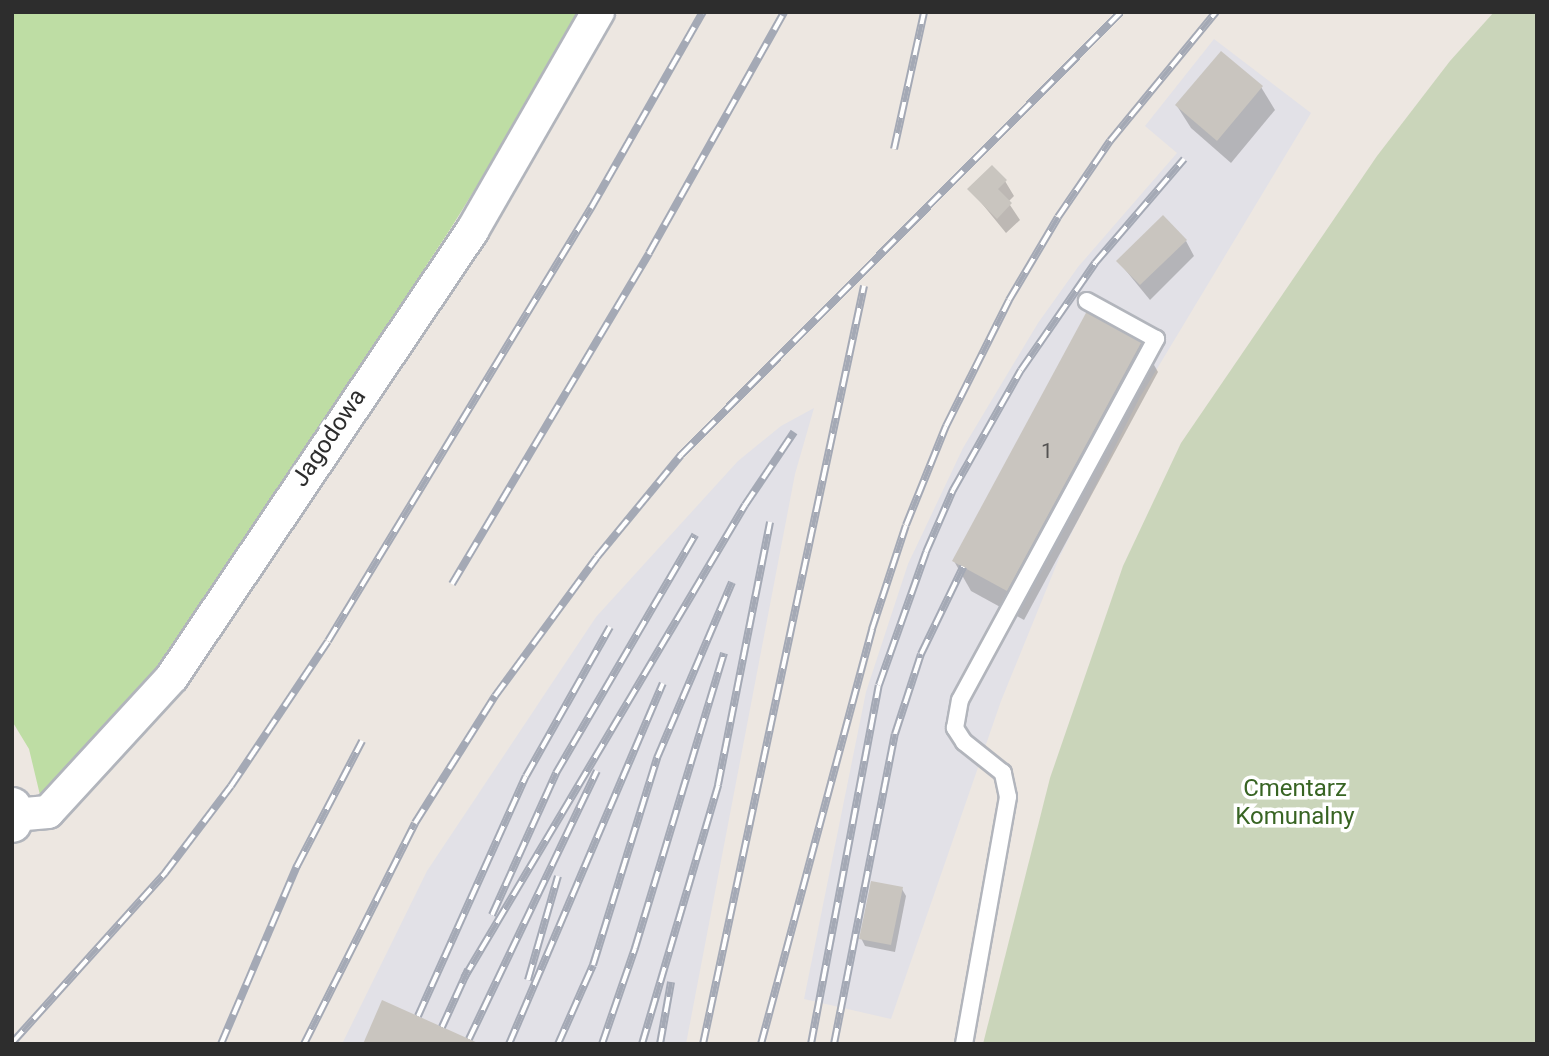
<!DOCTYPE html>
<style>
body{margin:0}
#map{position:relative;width:1549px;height:1056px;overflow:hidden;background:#ede7e1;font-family:Roboto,sans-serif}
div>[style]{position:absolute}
.industrial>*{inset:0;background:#e2e1e7}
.green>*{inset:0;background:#bedda4}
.cemetery>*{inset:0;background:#cad5ba}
.shadow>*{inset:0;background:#0003}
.building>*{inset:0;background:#c9c5bf}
.roads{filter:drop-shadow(2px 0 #b2b5bc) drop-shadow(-2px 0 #b2b5bc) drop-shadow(0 2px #b2b5bc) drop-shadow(0 -2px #b2b5bc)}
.lane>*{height:16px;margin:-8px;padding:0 8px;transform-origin:8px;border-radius:8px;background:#fff}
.street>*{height:32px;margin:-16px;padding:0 16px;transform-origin:16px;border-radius:16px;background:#fff}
.secondary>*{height:38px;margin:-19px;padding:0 19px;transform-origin:19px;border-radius:19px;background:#fff}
.rail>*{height:8px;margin-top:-4px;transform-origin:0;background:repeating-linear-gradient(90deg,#fff 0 16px,#a4a9b5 0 32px);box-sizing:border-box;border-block:2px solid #a4a9b5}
span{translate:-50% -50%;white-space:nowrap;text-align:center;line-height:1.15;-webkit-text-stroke:7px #fff;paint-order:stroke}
.number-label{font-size:21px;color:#545352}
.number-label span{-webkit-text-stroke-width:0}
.street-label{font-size:24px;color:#2d2d2d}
.park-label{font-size:24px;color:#386423}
.frame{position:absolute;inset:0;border:14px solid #2d2d2d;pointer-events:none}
</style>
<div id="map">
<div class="industrial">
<div style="clip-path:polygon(1214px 39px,1311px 113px,1140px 397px,1060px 556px,1001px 701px,891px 1019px,804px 999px,866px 692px,908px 564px,963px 448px,1038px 323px,1078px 267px,1177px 153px,1145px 126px)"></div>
<div style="clip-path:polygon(814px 408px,795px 474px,686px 1044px,342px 1044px,427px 871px,596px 617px,738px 461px,781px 426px)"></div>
</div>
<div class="green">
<div style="clip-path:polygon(12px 12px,584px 12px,451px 228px,183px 635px,50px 795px,40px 795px,29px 749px,12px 721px)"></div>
</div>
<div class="cemetery">
<div style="clip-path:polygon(1494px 12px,1537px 12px,1537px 1044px,983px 1044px,1050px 778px,1123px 566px,1181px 443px,1377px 156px,1450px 61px)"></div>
</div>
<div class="shadow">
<div style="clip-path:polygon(1261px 87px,1275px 110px,1231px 163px,1191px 128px,1177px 106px)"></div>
<div style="clip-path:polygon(1005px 181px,1014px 196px,1008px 202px,1020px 220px,1006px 233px,970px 189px)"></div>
<div style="clip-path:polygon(1186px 241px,1194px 256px,1150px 300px,1118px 261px)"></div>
<div style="clip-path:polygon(1141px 342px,1158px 372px,1024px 620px,971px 591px,954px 561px)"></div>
<div style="clip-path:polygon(902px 889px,906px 896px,895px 952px,865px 946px,861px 938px)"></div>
</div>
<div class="building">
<div style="clip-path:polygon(1221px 51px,1263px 86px,1217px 141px,1175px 105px)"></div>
<div style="clip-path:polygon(992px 165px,1007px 180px,998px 189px,1012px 203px,997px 219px,967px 189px)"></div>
<div style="clip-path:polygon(1163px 215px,1187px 240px,1140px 285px,1116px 261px)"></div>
<div style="clip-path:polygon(1087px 311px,1142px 341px,1007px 591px,952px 561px)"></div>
<div style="clip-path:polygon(871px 881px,903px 887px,891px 945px,859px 939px)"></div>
<div style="clip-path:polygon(382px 1000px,469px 1039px,480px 1044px,363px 1044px)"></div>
</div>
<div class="roads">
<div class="lane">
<div style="left:964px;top:1044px;width:251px;rotate:-79.9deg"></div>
<div style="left:1008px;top:797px;width:25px;rotate:-102deg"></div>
<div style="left:1003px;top:773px;width:50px;rotate:-141.5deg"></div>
<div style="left:964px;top:742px;width:17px;rotate:-123deg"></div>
<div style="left:955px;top:728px;width:28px;rotate:-80deg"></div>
<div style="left:960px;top:700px;width:411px;rotate:-61.5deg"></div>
<div style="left:1156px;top:339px;width:79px;rotate:-151.2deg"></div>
</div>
<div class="street">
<div style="left:14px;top:815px;width:34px;rotate:-5deg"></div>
<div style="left:48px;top:812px;width:183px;rotate:-47.4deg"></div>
<div style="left:172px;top:677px;width:538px;rotate:-56.07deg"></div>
<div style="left:472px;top:231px;width:253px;rotate:-60.1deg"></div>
</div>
<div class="secondary">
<div style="left:12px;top:807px;width:16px;rotate:90deg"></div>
</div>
</div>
<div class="rail">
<div style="left:894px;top:149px;width:140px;rotate:-77.6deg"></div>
<div style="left:452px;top:584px;width:385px;rotate:-59.2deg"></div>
<div style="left:649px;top:253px;width:276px;rotate:-60.7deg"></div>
<div style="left:492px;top:915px;width:156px;rotate:-65.7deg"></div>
<div style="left:556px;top:773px;width:276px;rotate:-59.7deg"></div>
<div style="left:464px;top:978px;width:550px;rotate:-59.29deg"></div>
<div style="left:745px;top:505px;width:88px;rotate:-56.1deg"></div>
<div style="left:528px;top:980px;width:108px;rotate:-73.9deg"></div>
<div style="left:418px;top:1016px;width:263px;rotate:-65.8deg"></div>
<div style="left:526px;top:776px;width:171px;rotate:-60.6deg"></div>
<div style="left:442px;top:1027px;width:63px;rotate:-65.5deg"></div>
<div style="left:469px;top:1039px;width:297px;rotate:-64.5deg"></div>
<div style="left:12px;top:1043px;width:229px;rotate:-48deg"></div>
<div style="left:165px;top:873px;width:109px;rotate:-52.8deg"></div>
<div style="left:231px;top:786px;width:174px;rotate:-56.2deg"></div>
<div style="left:328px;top:641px;width:507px;rotate:-58.73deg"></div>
<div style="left:591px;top:208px;width:226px;rotate:-60.3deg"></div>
<div style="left:221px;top:1044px;width:194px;rotate:-66.9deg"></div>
<div style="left:297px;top:866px;width:141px;rotate:-62.5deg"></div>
<div style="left:304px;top:1044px;width:247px;rotate:-63.3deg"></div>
<div style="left:415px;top:823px;width:150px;rotate:-57.8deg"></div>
<div style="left:495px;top:696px;width:172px;rotate:-53.7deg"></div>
<div style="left:597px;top:557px;width:132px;rotate:-50.5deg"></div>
<div style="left:681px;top:455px;width:624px;rotate:-45.19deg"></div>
<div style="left:509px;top:1044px;width:392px;rotate:-66.9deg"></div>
<div style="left:558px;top:1044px;width:86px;rotate:-66.1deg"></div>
<div style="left:593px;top:965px;width:217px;rotate:-72.8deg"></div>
<div style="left:657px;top:758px;width:191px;rotate:-66.9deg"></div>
<div style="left:602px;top:1044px;width:102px;rotate:-71deg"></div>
<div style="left:635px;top:948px;width:308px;rotate:-73.2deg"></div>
<div style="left:642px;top:1044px;width:270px;rotate:-73.6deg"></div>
<div style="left:718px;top:785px;width:268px;rotate:-78.8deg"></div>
<div style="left:660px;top:1044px;width:63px;rotate:-79.9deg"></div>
<div style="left:703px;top:1044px;width:775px;rotate:-78.01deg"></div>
<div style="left:761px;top:1044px;width:430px;rotate:-75deg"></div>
<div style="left:872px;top:629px;width:109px;rotate:-71.9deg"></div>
<div style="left:906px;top:525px;width:107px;rotate:-68deg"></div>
<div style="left:946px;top:426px;width:141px;rotate:-63.4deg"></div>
<div style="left:1009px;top:300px;width:96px;rotate:-59.4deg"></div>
<div style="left:1058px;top:217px;width:92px;rotate:-55.6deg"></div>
<div style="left:1110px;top:141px;width:167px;rotate:-50.6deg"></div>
<div style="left:811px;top:1044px;width:365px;rotate:-79.3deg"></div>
<div style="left:879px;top:685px;width:141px;rotate:-70.5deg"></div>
<div style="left:926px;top:552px;width:68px;rotate:-66.5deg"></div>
<div style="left:953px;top:490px;width:138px;rotate:-60.5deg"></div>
<div style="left:1021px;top:370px;width:130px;rotate:-55.3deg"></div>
<div style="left:1095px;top:263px;width:137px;rotate:-49.4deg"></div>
<div style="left:834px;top:1044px;width:316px;rotate:-78.9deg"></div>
<div style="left:895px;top:734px;width:84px;rotate:-72deg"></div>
<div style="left:921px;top:654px;width:97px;rotate:-64.2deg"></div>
</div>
<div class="number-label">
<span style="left:1047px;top:451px">1</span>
</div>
<div class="street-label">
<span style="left:329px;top:438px;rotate:-56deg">Jagodowa</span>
</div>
<div class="park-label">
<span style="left:1295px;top:803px">Cmentarz<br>Komunalny</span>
</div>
<div class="frame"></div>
</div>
